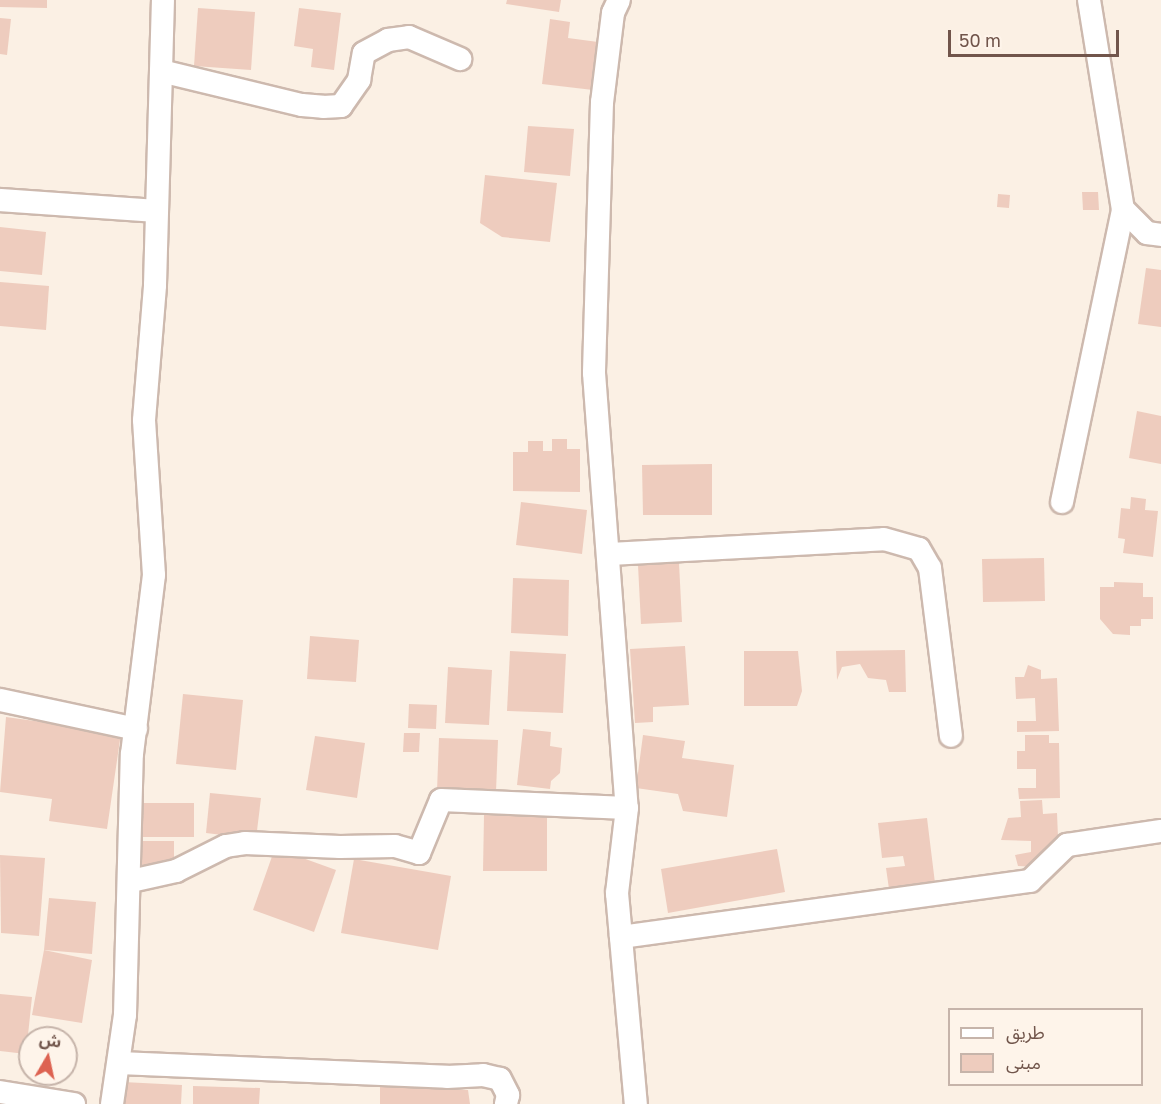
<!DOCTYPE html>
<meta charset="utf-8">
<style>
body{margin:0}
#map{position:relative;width:1161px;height:1104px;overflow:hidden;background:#fbf0e4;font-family:"Golos Text","Noto Sans Arabic",sans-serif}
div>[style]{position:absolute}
.building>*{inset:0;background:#eeccbe}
.roads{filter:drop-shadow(2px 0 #cdb9ae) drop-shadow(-2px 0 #cdb9ae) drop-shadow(0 2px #cdb9ae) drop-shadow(0 -2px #cdb9ae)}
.minor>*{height:22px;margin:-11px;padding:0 11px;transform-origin:11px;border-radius:11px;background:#fff}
span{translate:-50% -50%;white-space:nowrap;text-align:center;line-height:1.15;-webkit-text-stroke:5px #fef4ea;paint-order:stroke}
.legend{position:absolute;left:948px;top:1008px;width:195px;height:78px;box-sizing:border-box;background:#fef4ea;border:2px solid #c6b4aa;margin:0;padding:8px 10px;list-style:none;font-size:18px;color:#71554b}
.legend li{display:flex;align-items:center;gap:12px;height:30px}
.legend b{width:30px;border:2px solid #c6b4aa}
.north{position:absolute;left:18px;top:1026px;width:60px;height:60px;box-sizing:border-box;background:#fef4ea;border:2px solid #c6b4aa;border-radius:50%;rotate:9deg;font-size:16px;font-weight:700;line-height:24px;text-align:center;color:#71554b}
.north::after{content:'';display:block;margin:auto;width:21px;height:27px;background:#dd6251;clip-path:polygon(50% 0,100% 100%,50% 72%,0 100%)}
.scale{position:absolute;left:948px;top:30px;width:171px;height:27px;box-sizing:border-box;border:3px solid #71554b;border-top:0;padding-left:8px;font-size:18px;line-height:21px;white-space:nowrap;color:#71554b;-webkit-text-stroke:4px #fef4ea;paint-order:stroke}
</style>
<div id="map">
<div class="building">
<div style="clip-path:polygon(0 0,47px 0,47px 8px,0 7px)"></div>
<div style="clip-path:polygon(507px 0,561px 0,559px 12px,506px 4px)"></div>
<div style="clip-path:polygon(198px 8px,255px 12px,251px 70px,194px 66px)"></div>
<div style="clip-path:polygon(299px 8px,341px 13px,334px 70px,311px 67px,313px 49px,294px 46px)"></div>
<div style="clip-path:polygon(0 18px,11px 19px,7px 55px,0 54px)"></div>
<div style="clip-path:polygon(550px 19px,570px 22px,568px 38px,598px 42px,593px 90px,542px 84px)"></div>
<div style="clip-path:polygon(528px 126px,574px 129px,570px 176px,524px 172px)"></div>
<div style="clip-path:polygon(485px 175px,557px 183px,550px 242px,502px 237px,480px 223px)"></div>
<div style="clip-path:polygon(1082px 192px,1098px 192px,1099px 210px,1083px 210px)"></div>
<div style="clip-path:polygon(998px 194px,1010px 195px,1009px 208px,997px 207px)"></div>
<div style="clip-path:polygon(0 227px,46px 232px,42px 275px,0 271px)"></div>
<div style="clip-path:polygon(1146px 268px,1161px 270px,1161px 327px,1138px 324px)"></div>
<div style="clip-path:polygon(0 282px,49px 286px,46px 330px,0 326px)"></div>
<div style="clip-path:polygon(1137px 411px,1161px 416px,1161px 464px,1129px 458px)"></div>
<div style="clip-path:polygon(552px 439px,567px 439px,567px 449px,580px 449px,580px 492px,513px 491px,513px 452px,528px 452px,528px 441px,543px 441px,543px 451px,552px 451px)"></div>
<div style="clip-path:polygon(712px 464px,712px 515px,643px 515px,642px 465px)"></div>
<div style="clip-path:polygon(1131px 497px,1146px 499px,1145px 510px,1158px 511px,1153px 557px,1123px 553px,1125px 539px,1118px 538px,1121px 508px,1130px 509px)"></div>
<div style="clip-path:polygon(521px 502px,587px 510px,582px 554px,516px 545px)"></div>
<div style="clip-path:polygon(1044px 558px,1045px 601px,983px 602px,982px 559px)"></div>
<div style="clip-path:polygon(679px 563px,682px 622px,641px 624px,638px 565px)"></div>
<div style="clip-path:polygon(513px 578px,569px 580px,568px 636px,511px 633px)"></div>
<div style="clip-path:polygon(1114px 582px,1143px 583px,1143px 597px,1153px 597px,1153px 619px,1141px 619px,1141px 626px,1130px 626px,1130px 635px,1113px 634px,1100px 619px,1100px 587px,1114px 587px)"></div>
<div style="clip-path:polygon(310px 636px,359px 640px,356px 682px,307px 679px)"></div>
<div style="clip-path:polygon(685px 646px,689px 705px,653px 707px,653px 722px,635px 723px,630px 649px)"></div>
<div style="clip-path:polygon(905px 650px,906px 692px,889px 692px,886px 680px,868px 678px,860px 664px,842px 667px,837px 680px,836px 651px)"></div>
<div style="clip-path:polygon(510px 651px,566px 654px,563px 713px,507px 711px)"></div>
<div style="clip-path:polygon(744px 651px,798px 651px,802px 691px,797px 706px,744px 706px)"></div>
<div style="clip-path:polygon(1028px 665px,1041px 670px,1041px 679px,1057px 678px,1059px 731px,1017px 732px,1017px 721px,1036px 721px,1035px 698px,1016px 699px,1015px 677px,1024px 677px)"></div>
<div style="clip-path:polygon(448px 667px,492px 670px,489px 725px,445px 723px)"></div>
<div style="clip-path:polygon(183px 694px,243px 700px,236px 770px,176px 764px)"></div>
<div style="clip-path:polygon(409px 704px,437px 705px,436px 729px,408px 728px)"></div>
<div style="clip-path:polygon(6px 717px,121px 733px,107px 829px,49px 821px,52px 799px,0 792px)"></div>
<div style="clip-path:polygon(523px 729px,551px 732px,550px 746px,562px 748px,560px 773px,551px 781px,550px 789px,517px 785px)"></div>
<div style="clip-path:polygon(404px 733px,420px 733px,419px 752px,403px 752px)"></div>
<div style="clip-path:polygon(643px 735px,685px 741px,682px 758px,734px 765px,727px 817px,683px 811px,678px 794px,636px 788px)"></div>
<div style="clip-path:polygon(1025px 735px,1049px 735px,1049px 743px,1059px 743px,1060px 798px,1019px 799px,1018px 788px,1036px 788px,1036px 769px,1017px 769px,1017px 751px,1025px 751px)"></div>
<div style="clip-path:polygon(315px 736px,365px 743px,357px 798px,306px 790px)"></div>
<div style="clip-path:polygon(439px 738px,498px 740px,496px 792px,437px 791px)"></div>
<div style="clip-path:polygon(210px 793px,261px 798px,256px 839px,206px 833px)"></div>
<div style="clip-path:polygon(1042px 800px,1043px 814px,1057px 813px,1058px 837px,1037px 867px,1018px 866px,1015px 855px,1031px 852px,1031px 841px,1001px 840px,1008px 818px,1021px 817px,1020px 801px)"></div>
<div style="clip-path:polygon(142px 803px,194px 803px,194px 837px,142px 837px)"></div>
<div style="clip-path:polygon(484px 815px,547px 816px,547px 871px,483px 871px)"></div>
<div style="clip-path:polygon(927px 818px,935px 883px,889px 889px,886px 868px,905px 866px,903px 856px,882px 858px,878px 823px)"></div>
<div style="clip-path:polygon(139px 841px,174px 841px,174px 870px,139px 870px)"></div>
<div style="clip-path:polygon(275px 848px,336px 870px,314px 932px,253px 910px)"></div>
<div style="clip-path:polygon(777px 849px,785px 892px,668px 913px,661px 869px)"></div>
<div style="clip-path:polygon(0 855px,45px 858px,39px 936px,1px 933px)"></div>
<div style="clip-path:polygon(354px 859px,451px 876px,438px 950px,341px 933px)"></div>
<div style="clip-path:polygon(49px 898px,96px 902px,92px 954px,44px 950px)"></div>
<div style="clip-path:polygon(44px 950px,92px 960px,82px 1023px,32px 1015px)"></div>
<div style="clip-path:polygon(0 994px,32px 997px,26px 1054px,0 1051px)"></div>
<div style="clip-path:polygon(123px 1082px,182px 1085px,181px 1104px,122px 1104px)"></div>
<div style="clip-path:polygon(380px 1085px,468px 1090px,470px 1104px,380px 1104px)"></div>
<div style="clip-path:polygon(193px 1086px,260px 1088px,259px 1104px,193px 1104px)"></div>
</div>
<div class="roads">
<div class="minor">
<div style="left:619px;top:0;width:14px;rotate:115deg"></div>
<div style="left:613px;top:13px;width:90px;rotate:97deg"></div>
<div style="left:602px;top:102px;width:271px;rotate:91.7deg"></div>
<div style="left:594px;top:373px;width:436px;rotate:85.7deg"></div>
<div style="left:627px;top:808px;width:86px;rotate:96.7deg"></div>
<div style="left:617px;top:893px;width:212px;rotate:84.9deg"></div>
<div style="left:1089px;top:0;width:212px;rotate:80.8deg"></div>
<div style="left:1123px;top:209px;width:34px;rotate:45deg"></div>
<div style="left:1147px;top:233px;width:14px;rotate:8deg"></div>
<div style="left:161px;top:71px;width:145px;rotate:13.6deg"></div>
<div style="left:302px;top:105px;width:21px;rotate:5deg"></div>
<div style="left:323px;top:107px;width:18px;rotate:-3deg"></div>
<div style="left:341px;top:106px;width:32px;rotate:-55deg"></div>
<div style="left:359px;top:80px;width:27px;rotate:-80deg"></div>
<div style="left:364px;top:53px;width:27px;rotate:-28deg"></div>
<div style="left:388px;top:40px;width:21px;rotate:-8deg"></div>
<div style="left:409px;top:37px;width:56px;rotate:23.3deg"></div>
<div style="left:0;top:200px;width:157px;rotate:4deg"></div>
<div style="left:1062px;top:502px;width:299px;rotate:-78.2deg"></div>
<div style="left:610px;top:554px;width:274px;rotate:-3.1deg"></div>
<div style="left:884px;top:539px;width:36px;rotate:16deg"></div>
<div style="left:919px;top:549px;width:22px;rotate:60deg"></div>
<div style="left:930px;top:568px;width:169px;rotate:82.9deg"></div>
<div style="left:0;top:700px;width:139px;rotate:12deg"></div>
<div style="left:131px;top:881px;width:46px;rotate:-12.5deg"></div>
<div style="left:176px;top:871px;width:56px;rotate:-26.6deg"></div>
<div style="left:226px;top:846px;width:19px;rotate:-9deg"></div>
<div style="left:245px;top:843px;width:95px;rotate:2.4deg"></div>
<div style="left:340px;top:847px;width:55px;rotate:-1deg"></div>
<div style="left:395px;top:846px;width:25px;rotate:16deg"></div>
<div style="left:419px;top:853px;width:57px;rotate:-67.5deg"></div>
<div style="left:441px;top:800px;width:186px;rotate:2.5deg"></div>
<div style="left:621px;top:937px;width:413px;rotate:-7.8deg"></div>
<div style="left:1030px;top:881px;width:52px;rotate:-44.2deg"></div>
<div style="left:1067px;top:845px;width:95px;rotate:-8.5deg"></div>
<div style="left:119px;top:1063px;width:328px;rotate:2.4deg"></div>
<div style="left:447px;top:1077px;width:36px;rotate:-3deg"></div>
<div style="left:483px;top:1075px;width:17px;rotate:13deg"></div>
<div style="left:500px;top:1079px;width:18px;rotate:63deg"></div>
<div style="left:508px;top:1095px;width:9px;rotate:103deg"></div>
<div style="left:0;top:1092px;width:75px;rotate:9.2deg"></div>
<div style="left:112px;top:1104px;width:90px;rotate:-81.7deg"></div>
<div style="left:125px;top:1015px;width:261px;rotate:-88.5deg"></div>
<div style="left:132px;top:754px;width:180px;rotate:-83deg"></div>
<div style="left:154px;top:575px;width:155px;rotate:-93.7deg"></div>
<div style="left:144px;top:420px;width:135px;rotate:-85.3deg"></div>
<div style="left:155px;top:285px;width:285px;rotate:-88.4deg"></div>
</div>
</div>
<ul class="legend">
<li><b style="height:8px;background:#fff"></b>طريق</li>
<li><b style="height:16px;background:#eeccbe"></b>مبنى</li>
</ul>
<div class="north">ش</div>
<div class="scale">50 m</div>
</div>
